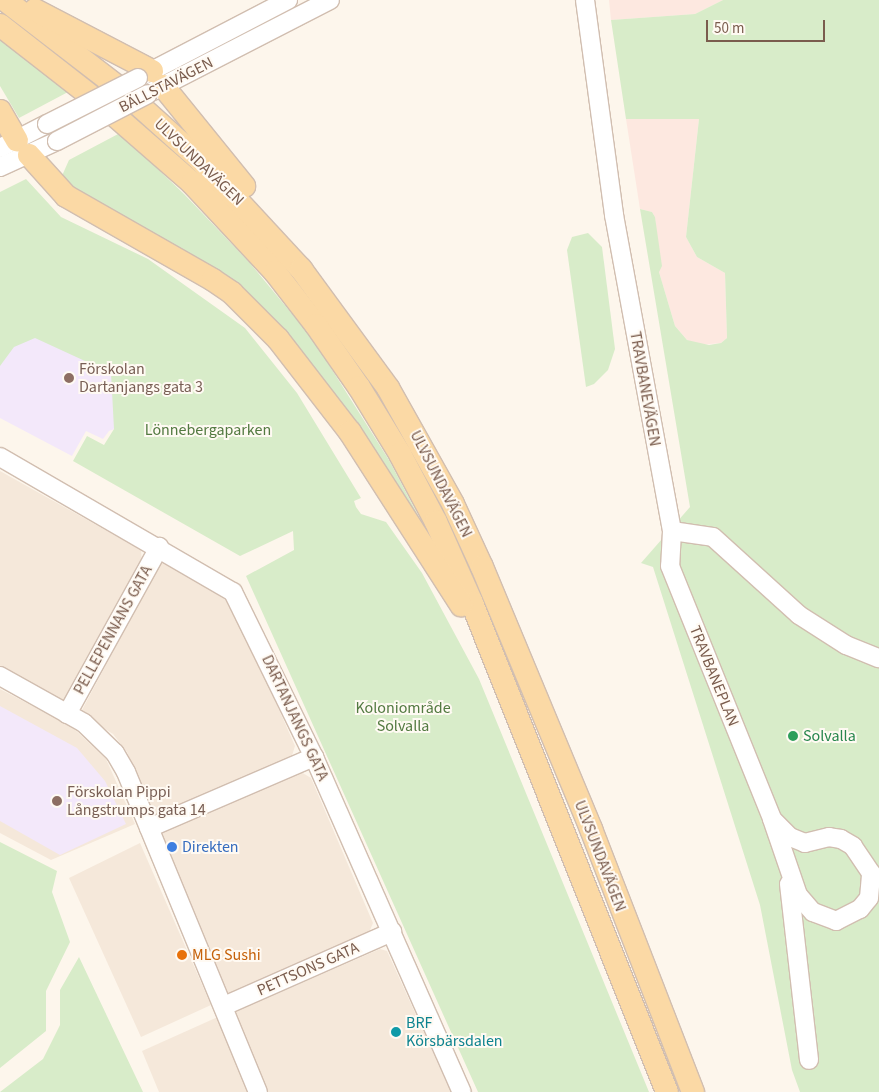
<!DOCTYPE html>
<meta charset="utf-8">
<style>
body{margin:0}
#map{position:relative;width:879px;height:1092px;overflow:hidden;background:#fdf6ec;font-family:"Source Sans 3",sans-serif}
div>[style]{position:absolute}
.residential>*{inset:0;background:#f5e8da}
.commercial>*{inset:0;background:#fde8e0}
.education>*{inset:0;background:#f3e8fa}
.green>*{inset:0;background:#d8ecc9}
.roads{filter:drop-shadow(1px 0 #d1beb0) drop-shadow(-1px 0 #d1beb0) drop-shadow(0 1px #d1beb0) drop-shadow(0 -1px #d1beb0)}
.minor>*{height:18px;margin:-9px;padding:0 9px;transform-origin:9px;border-radius:9px;background:#fff}
.major>*{height:22px;margin:-11px;padding:0 11px;transform-origin:11px;border-radius:11px;background:#fbd9a5}
.bridges{filter:drop-shadow(1px 0 #d1beb0) drop-shadow(-1px 0 #d1beb0) drop-shadow(0 1px #d1beb0) drop-shadow(0 -1px #d1beb0)}
.minor-bridge>*{height:18px;margin:-9px;padding:0 9px;transform-origin:9px;border-radius:9px;background:#fff}
.dots>*{width:14px;height:14px;translate:-50% -50%;box-sizing:border-box;border:2px solid #fffaf3;border-radius:50%}
span{translate:-50% -50%;white-space:nowrap;text-align:center;line-height:1.15;-webkit-text-stroke:4px #fffaf3;paint-order:stroke}
.street-label{font-size:16px;color:#7a5c4d}
.education-label{font-size:16px;color:#785e54}
.left{translate:0 -50%;text-align:left}
.park-label{font-size:16px;color:#537a41}
.leisure-label{font-size:16px;color:#27864d}
.shop-label{font-size:16px;color:#366cbe}
.food-label{font-size:16px;color:#c56008}
.culture-label{font-size:16px;color:#0d838f}
.scale{position:absolute;left:706px;top:20px;width:119px;height:22px;box-sizing:border-box;border:2px solid #7a5c4d;border-top:0;padding-left:6px;font-size:15px;line-height:18px;white-space:nowrap;color:#7a5c4d;-webkit-text-stroke:4px #fffaf3;paint-order:stroke}
</style>
<div id="map">
<div class="residential">
<div style="clip-path:polygon(0 471px,141px 550px,142px 563px,69px 697px,61px 702px,0 667px)"></div>
<div style="clip-path:polygon(160px 563px,170px 563px,233px 605px,295px 746px,291px 759px,154px 816px,127px 752px,113px 734px,86px 717px,82px 710px)"></div>
<div style="clip-path:polygon(0 689px,71px 726px,106px 759px,135px 824px,51px 860px,0 833px)"></div>
<div style="clip-path:polygon(301px 772px,311px 778px,373px 923px,368px 935px,231px 994px,223px 991px,157px 834px)"></div>
<div style="clip-path:polygon(140px 843px,211px 1005px,141px 1037px,69px 878px)"></div>
<div style="clip-path:polygon(380px 949px,387px 951px,451px 1092px,264px 1092px,232px 1013px)"></div>
<div style="clip-path:polygon(220px 1016px,250px 1092px,159px 1092px,142px 1051px)"></div>
</div>
<div class="commercial">
<div style="clip-path:polygon(609px 0,723px 0,695px 14px,611px 20px)"></div>
<div style="clip-path:polygon(626px 119px,699px 119px,686px 237px,697px 257px,725px 273px,727px 338px,721px 343px,699px 345px,687px 340px,675px 326px,659px 272px,655px 217px,652px 212px,640px 209px)"></div>
</div>
<div class="education">
<div style="clip-path:polygon(56px 328px,108px 343px,144px 418px,109px 431px,103px 439px,86px 431px,72px 456px,0 418px,0 362px,12px 341px)"></div>
<div style="clip-path:polygon(0 706px,77px 748px,105px 781px,126px 824px,60px 855px,0 821px)"></div>
</div>
<div class="green">
<div style="clip-path:polygon(723px 0,879px 0,879px 1092px,800px 1092px,792px 1070px,760px 905px,653px 567px,641px 563px,690px 507px,640px 209px,652px 212px,655px 217px,662px 266px,659px 272px,675px 326px,687px 340px,709px 345px,721px 343px,727px 338px,725px 273px,697px 257px,686px 237px,699px 119px,626px 119px,611px 20px,695px 14px)"></div>
<div style="clip-path:polygon(0 40px,68px 92px,19px 118px,0 86px)"></div>
<div style="clip-path:polygon(120px 133px,184px 194px,249px 262px,312px 338px,389px 460px,427px 532px,306px 358px,85px 201px,61px 178px,69px 160px)"></div>
<div style="clip-path:polygon(26px 179px,61px 217px,148px 259px,245px 328px,297px 393px,361px 498px,354px 501px,356px 507px,361px 514px,386px 522px,422px 573px,479px 679px,649px 1092px,478px 1092px,246px 576px,294px 550px,293px 531px,240px 556px,73px 461px,87px 436px,104px 445px,114px 429px,111px 373px,35px 338px,14px 347px,0 366px,0 192px)"></div>
<div style="clip-path:polygon(588px 233px,602px 247px,615px 349px,608px 370px,594px 384px,586px 387px,567px 250px,572px 237px)"></div>
<div style="clip-path:polygon(0 842px,57px 871px,52px 892px,70px 942px,46px 991px,46px 1031px,0 1068px)"></div>
<div style="clip-path:polygon(79px 957px,143px 1092px,0 1092px,43px 1059px,60px 1025px,60px 990px)"></div>
</div>
<div class="roads">
<div class="minor">
<div style="left:585px;top:0;width:217px;rotate:82.3deg"></div>
<div style="left:614px;top:215px;width:321px;rotate:79.6deg"></div>
<div style="left:672px;top:531px;width:35px;rotate:93deg"></div>
<div style="left:670px;top:566px;width:273px;rotate:68deg"></div>
<div style="left:772px;top:819px;width:80px;rotate:71.1deg"></div>
<div style="left:798px;top:895px;width:23px;rotate:49deg"></div>
<div style="left:813px;top:912px;width:25px;rotate:21deg"></div>
<div style="left:836px;top:921px;width:27px;rotate:-27deg"></div>
<div style="left:860px;top:909px;width:14px;rotate:-51deg"></div>
<div style="left:869px;top:898px;width:25px;rotate:-85deg"></div>
<div style="left:871px;top:873px;width:32px;rotate:-124deg"></div>
<div style="left:853px;top:846px;width:14px;rotate:-150deg"></div>
<div style="left:841px;top:839px;width:12px;rotate:-171deg"></div>
<div style="left:829px;top:837px;width:25px;rotate:166deg"></div>
<div style="left:805px;top:843px;width:16px;rotate:-158deg"></div>
<div style="left:790px;top:837px;width:25px;rotate:-135deg"></div>
<div style="left:140px;top:77px;width:167px;rotate:-27.5deg"></div>
<div style="left:153px;top:91px;width:199px;rotate:-27.2deg"></div>
<div style="left:0;top:148px;width:53px;rotate:-27.1deg"></div>
<div style="left:0;top:167px;width:63px;rotate:-24.5deg"></div>
<div style="left:0;top:457px;width:269px;rotate:30.1deg"></div>
<div style="left:233px;top:592px;width:184px;rotate:63.9deg"></div>
<div style="left:314px;top:757px;width:366px;rotate:66.2deg"></div>
<div style="left:672px;top:531px;width:41px;rotate:8.3deg"></div>
<div style="left:713px;top:537px;width:116px;rotate:42.2deg"></div>
<div style="left:799px;top:615px;width:56px;rotate:32.6deg"></div>
<div style="left:846px;top:645px;width:35px;rotate:22deg"></div>
<div style="left:0;top:676px;width:96px;rotate:29.2deg"></div>
<div style="left:84px;top:723px;width:43px;rotate:44.1deg"></div>
<div style="left:115px;top:753px;width:22px;rotate:60deg"></div>
<div style="left:126px;top:772px;width:346px;rotate:67.6deg"></div>
<div style="left:67px;top:714px;width:191px;rotate:-61.1deg"></div>
<div style="left:149px;top:828px;width:180px;rotate:-23.3deg"></div>
<div style="left:789px;top:884px;width:177px;rotate:83.5deg"></div>
<div style="left:224px;top:1006px;width:184px;rotate:-23.8deg"></div>
</div>
<div class="major">
<div style="left:5px;top:0;width:148px;rotate:37.6deg"></div>
<div style="left:122px;top:90px;width:105px;rotate:41.9deg"></div>
<div style="left:200px;top:160px;width:149px;rotate:47.2deg"></div>
<div style="left:301px;top:269px;width:147px;rotate:53.8deg"></div>
<div style="left:388px;top:388px;width:133px;rotate:60.7deg"></div>
<div style="left:453px;top:504px;width:69px;rotate:65.3deg"></div>
<div style="left:482px;top:567px;width:284px;rotate:67.4deg"></div>
<div style="left:591px;top:829px;width:282px;rotate:68.8deg"></div>
<div style="left:35px;top:10px;width:132px;rotate:27.5deg"></div>
<div style="left:0;top:25px;width:133px;rotate:38deg"></div>
<div style="left:105px;top:107px;width:116px;rotate:41.1deg"></div>
<div style="left:192px;top:183px;width:122px;rotate:47deg"></div>
<div style="left:275px;top:272px;width:67px;rotate:52.3deg"></div>
<div style="left:316px;top:325px;width:75px;rotate:55.3deg"></div>
<div style="left:359px;top:387px;width:79px;rotate:58.5deg"></div>
<div style="left:400px;top:454px;width:77px;rotate:62.1deg"></div>
<div style="left:436px;top:522px;width:89px;rotate:66deg"></div>
<div style="left:472px;top:603px;width:526px;rotate:68.26deg"></div>
<div style="left:163px;top:86px;width:129px;rotate:51deg"></div>
<div style="left:0;top:111px;width:34px;rotate:60deg"></div>
<div style="left:29px;top:155px;width:55px;rotate:47.9deg"></div>
<div style="left:66px;top:196px;width:169px;rotate:29.7deg"></div>
<div style="left:213px;top:280px;width:23px;rotate:34deg"></div>
<div style="left:232px;top:293px;width:65px;rotate:45deg"></div>
<div style="left:278px;top:339px;width:118px;rotate:52.3deg"></div>
<div style="left:350px;top:432px;width:206px;rotate:57.3deg"></div>
</div>
</div>
<div class="bridges">
<div class="minor-bridge">
<div style="left:47px;top:124px;width:102px;rotate:-26.8deg"></div>
<div style="left:57px;top:141px;width:102px;rotate:-27.3deg"></div>
</div>
</div>
<div class="dots">
<div style="left:69px;top:378px;background:#8d6e63"></div>
<div style="left:793px;top:736px;background:#2e9e5b"></div>
<div style="left:57px;top:801px;background:#8d6e63"></div>
<div style="left:172px;top:847px;background:#3f7fe0"></div>
<div style="left:182px;top:955px;background:#e8710a"></div>
<div style="left:396px;top:1032px;background:#0f9aa8"></div>
</div>
<div class="street-label">
<span style="left:166px;top:85px;rotate:-27deg">BÄLLSTAVÄGEN</span>
<span style="left:199px;top:162px;rotate:44deg">ULVSUNDAVÄGEN</span>
<span style="left:645px;top:389px;rotate:80deg">TRAVBANEVÄGEN</span>
<span style="left:441px;top:484px;rotate:63deg">ULVSUNDAVÄGEN</span>
<span style="left:113px;top:630px;rotate:-61deg">PELLEPENNANS GATA</span>
<span style="left:714px;top:676px;rotate:68deg">TRAVBANEPLAN</span>
<span style="left:295px;top:718px;rotate:65deg">DARTANJANGS GATA</span>
<span style="left:600px;top:856px;rotate:69deg">ULVSUNDAVÄGEN</span>
<span style="left:308px;top:969px;rotate:-24deg">PETTSONS GATA</span>
</div>
<div class="education-label">
<span class="left" style="left:79px;top:378px">Förskolan<br>Dartanjangs gata 3</span>
<span class="left" style="left:67px;top:801px">Förskolan Pippi<br>Långstrumps gata 14</span>
</div>
<div class="park-label">
<span style="left:208px;top:430px">Lönnebergaparken</span>
<span style="left:403px;top:717px">Koloniområde<br>Solvalla</span>
</div>
<div class="leisure-label">
<span class="left" style="left:803px;top:736px">Solvalla</span>
</div>
<div class="shop-label">
<span class="left" style="left:182px;top:847px">Direkten</span>
</div>
<div class="food-label">
<span class="left" style="left:192px;top:955px">MLG Sushi</span>
</div>
<div class="culture-label">
<span class="left" style="left:406px;top:1032px">BRF<br>Körsbärsdalen</span>
</div>
<div class="scale">50 m</div>
</div>
